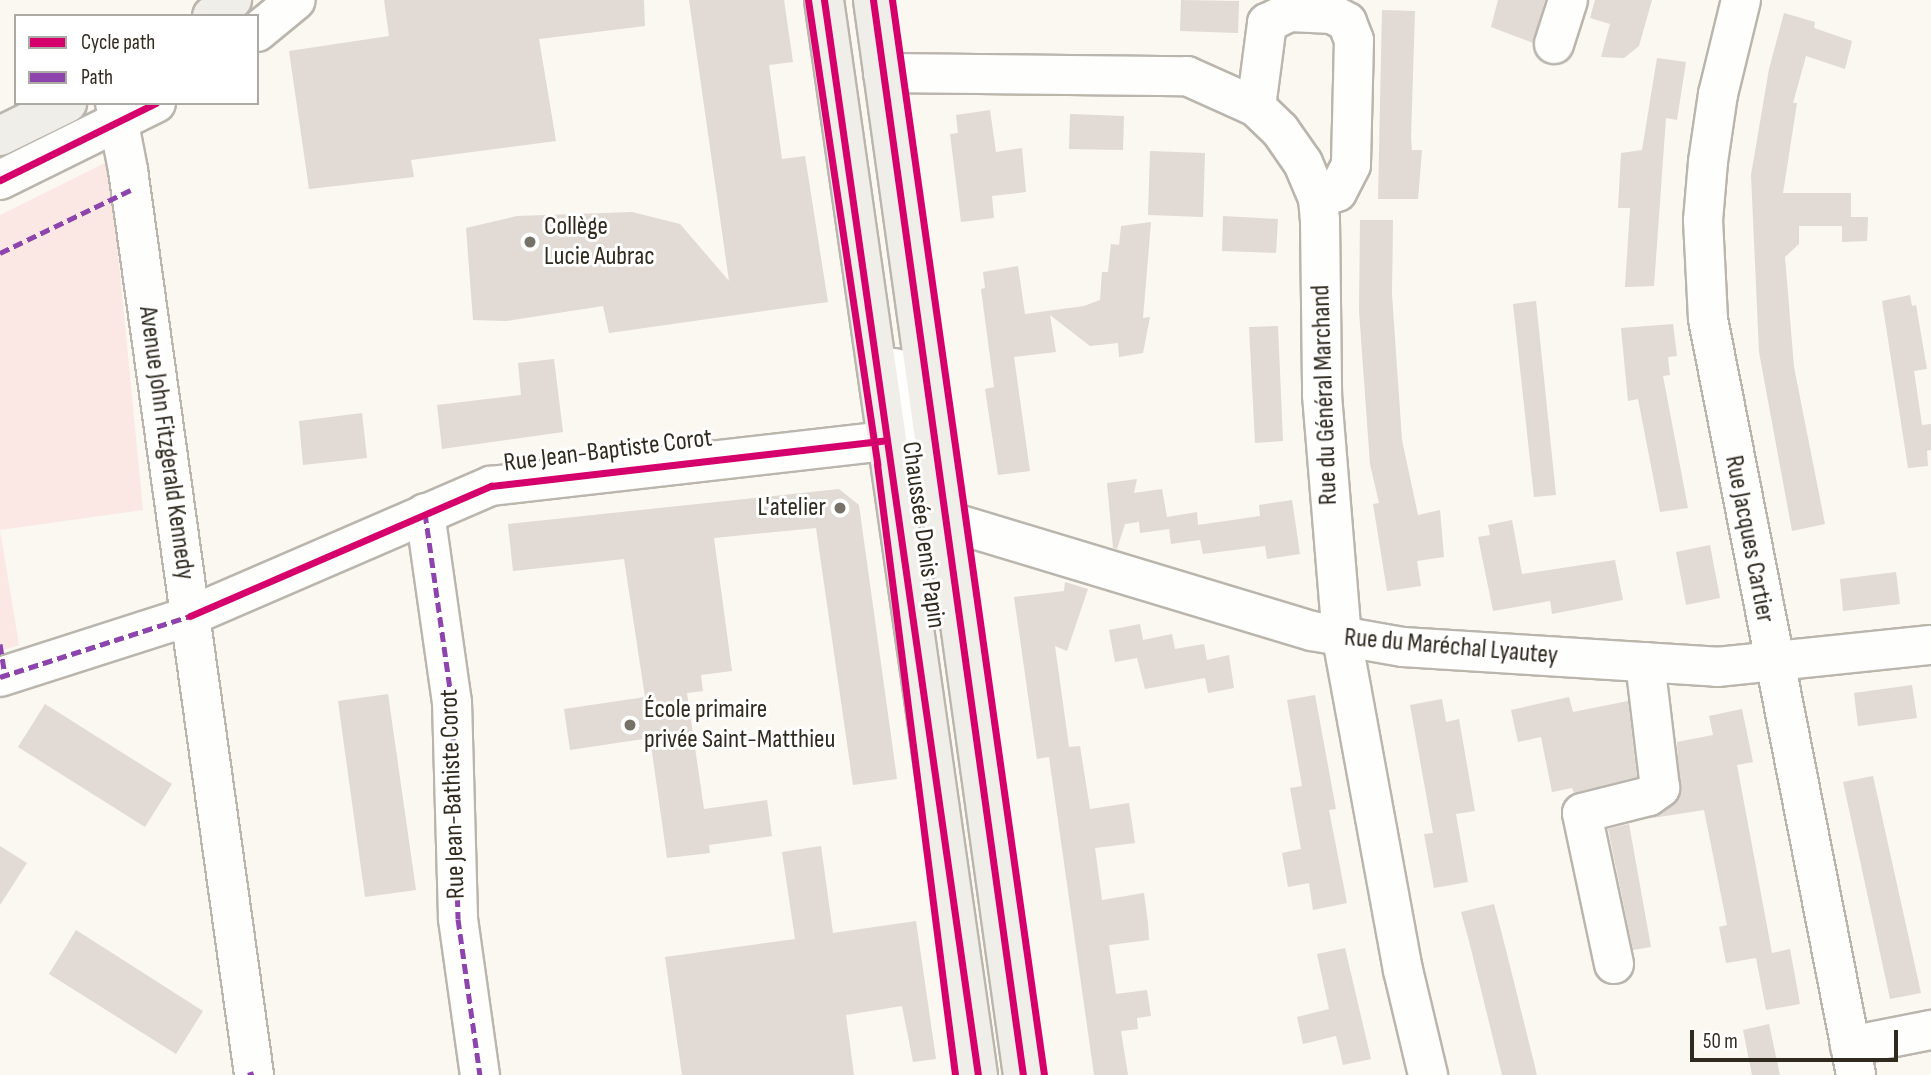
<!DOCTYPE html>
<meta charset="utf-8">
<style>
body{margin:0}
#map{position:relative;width:1931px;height:1075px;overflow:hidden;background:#fbf7f1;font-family:"Sofia Sans Condensed",sans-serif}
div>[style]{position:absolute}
.green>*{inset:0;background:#fbe8e4}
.building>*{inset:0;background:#e2dad4}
.roads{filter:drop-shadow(2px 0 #bab5ad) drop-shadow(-2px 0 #bab5ad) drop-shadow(0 2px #bab5ad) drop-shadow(0 -2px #bab5ad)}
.minor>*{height:38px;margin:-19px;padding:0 19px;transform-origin:19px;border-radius:19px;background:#fefefd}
.major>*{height:38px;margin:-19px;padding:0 19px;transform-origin:19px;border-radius:19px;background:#efeee8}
.quiet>*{height:5px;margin-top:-2.5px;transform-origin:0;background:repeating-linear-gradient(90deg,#8e44ad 0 10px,transparent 0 15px)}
.cycleway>*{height:7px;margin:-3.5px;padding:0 3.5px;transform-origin:3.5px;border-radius:3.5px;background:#d6006c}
.dots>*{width:19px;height:19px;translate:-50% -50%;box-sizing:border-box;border:4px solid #fff;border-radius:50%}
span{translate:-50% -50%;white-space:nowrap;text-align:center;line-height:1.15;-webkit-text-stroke:6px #fff;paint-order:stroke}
.poi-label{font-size:26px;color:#302a1f}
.left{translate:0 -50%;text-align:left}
.right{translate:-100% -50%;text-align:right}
.street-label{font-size:26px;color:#302a1f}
.legend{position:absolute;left:14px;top:14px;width:245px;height:91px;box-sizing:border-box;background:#fff;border:2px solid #acaaa5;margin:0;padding:9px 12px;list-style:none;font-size:21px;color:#302a1f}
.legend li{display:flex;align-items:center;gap:14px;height:35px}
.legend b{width:35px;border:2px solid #acaaa5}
.scale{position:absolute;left:1690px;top:1030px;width:208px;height:32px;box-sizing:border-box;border:4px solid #302a1f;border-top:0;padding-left:9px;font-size:21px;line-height:24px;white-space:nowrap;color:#302a1f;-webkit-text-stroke:5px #fff;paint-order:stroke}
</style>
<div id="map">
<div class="green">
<div style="clip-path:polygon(109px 161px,143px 510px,0 530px,19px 645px,0 651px,0 215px)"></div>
</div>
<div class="building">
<div style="clip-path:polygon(384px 0,644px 0,645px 26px,539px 39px,556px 141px,411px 160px,414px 177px,309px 189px,289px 51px,389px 36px)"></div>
<div style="clip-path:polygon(689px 0,784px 0,793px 62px,769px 65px,782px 159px,805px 156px,828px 302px,609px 333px,603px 306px,506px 321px,473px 320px,466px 228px,517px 216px,632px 212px,680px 224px,729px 281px)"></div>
<div style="clip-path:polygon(1181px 0,1239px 1px,1238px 33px,1180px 31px)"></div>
<div style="clip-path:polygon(1498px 0,1545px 0,1533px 43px,1491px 27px)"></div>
<div style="clip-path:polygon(1595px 0,1652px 0,1639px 46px,1624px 58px,1601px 57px,1610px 24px,1590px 18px)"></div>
<div style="clip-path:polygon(1382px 10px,1415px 11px,1411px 138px,1412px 150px,1422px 150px,1418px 199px,1378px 199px)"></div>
<div style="clip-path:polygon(1784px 13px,1815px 22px,1814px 28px,1852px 41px,1845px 69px,1806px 56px,1793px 103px,1797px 103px,1783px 193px,1851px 193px,1851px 217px,1868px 217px,1867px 241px,1842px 242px,1842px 226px,1799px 226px,1799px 244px,1785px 257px,1794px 367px,1825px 524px,1792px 531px,1759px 352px,1751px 175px,1769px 69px)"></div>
<div style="clip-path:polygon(1657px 58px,1686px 62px,1677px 120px,1666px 118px,1654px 286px,1625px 287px,1630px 208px,1618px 208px,1621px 153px,1642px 150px)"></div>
<div style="clip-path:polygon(990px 110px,996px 152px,1022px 148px,1026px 192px,992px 196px,994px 218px,961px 222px,950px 134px,958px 133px,956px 115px)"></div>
<div style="clip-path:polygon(1070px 114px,1124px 116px,1123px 150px,1069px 149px)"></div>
<div style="clip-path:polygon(1150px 151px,1205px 153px,1203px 217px,1148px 215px)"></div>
<div style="clip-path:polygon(1223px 216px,1278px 219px,1276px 253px,1222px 251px)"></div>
<div style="clip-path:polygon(1360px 220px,1393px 220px,1392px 294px,1402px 440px,1418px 515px,1440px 510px,1444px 557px,1417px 561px,1421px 586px,1387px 591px,1373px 504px,1379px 503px,1370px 464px,1359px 311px)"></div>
<div style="clip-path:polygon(1151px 222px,1143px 318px,1150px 317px,1143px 353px,1119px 357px,1118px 343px,1090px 346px,1050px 315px,1056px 352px,1014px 357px,1030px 471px,998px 475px,985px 389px,994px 387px,981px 289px,985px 288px,983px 272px,1018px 266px,1025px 314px,1084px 306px,1100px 300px,1102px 272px,1108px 272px,1111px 244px,1119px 245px,1121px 226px)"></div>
<div style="clip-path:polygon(1910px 295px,1912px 306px,1916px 305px,1927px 369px,1914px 371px,1922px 425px,1931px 424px,1931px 450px,1927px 451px,1928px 466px,1908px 468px,1882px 301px)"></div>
<div style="clip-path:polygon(1536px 301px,1556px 495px,1534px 497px,1513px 304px)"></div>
<div style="clip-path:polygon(1673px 324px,1677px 356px,1668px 357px,1670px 375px,1663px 376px,1688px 508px,1660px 512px,1638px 399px,1628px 401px,1621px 328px)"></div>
<div style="clip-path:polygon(1278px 326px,1283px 441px,1255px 443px,1249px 327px)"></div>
<div style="clip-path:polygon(554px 359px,563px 432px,442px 449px,437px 405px,521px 395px,518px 363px)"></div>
<div style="clip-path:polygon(362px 413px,367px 458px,303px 465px,299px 421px)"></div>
<div style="clip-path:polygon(1137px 479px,1134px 493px,1162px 489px,1167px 517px,1197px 512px,1198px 525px,1260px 516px,1259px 505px,1292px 500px,1300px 554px,1267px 559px,1265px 546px,1203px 554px,1200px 540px,1171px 544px,1169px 529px,1140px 533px,1139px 522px,1125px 524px,1117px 549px,1113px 548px,1107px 483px)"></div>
<div style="clip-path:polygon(839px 489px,859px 505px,897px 779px,853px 785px,816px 528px,714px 538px,732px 671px,701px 675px,703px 691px,687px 693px,704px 809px,767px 800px,772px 836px,709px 845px,710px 853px,667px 858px,650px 738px,570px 750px,564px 709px,645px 697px,624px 559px,513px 571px,508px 524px)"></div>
<div style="clip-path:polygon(1512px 520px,1522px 574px,1615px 560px,1623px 600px,1552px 614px,1550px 601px,1493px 611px,1478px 537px,1490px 535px,1488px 525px)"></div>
<div style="clip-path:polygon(1710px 545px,1720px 598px,1686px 605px,1676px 552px)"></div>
<div style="clip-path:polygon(1896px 572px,1900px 604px,1843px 611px,1840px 579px)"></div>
<div style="clip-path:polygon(1065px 582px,1088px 589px,1067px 651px,1055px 646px,1069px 747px,1080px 746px,1090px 809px,1129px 803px,1135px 843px,1095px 848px,1102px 900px,1144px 893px,1148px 923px,1149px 940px,1109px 945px,1116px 994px,1147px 990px,1151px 1016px,1137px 1018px,1138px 1029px,1121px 1031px,1128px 1075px,1094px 1075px,1049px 757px,1037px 759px,1014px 597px,1064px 591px)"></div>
<div style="clip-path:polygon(1140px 624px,1143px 640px,1172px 634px,1175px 649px,1204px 644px,1207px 660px,1229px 655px,1234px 688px,1208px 693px,1205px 678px,1145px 689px,1137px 658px,1115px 662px,1109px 630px)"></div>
<div style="clip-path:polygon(1912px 685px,1917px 718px,1858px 726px,1854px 693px)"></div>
<div style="clip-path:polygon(388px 694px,416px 890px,365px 897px,338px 701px)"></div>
<div style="clip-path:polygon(1315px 695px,1336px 809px,1329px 810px,1347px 903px,1313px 910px,1309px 883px,1288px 887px,1282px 853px,1301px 849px,1290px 788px,1302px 786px,1287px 700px)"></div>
<div style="clip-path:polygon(1569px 697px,1573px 712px,1628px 701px,1637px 777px,1574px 793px,1572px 788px,1552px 792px,1541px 737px,1518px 742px,1511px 710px)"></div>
<div style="clip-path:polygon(1442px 699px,1446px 722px,1459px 719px,1475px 811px,1456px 814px,1468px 882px,1434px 888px,1424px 834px,1433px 833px,1410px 705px)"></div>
<div style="clip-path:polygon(45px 704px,172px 784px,145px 827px,18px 747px)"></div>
<div style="clip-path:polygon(1742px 709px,1753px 762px,1737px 765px,1772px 953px,1790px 949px,1800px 1004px,1766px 1010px,1756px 958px,1726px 963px,1719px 927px,1727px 925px,1704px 810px,1646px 819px,1662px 814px,1680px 796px,1677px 742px,1713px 735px,1709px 716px)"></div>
<div style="clip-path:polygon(1873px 776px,1921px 993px,1890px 999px,1843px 782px)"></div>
<div style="clip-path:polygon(1629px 824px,1651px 947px,1633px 950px,1608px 829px)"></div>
<div style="clip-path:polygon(0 846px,27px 863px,0 905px)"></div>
<div style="clip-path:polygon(821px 846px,833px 933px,916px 921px,936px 1059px,913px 1062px,902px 1006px,846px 1015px,854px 1075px,682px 1075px,665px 957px,795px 939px,782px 852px)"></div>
<div style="clip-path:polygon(1494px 904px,1506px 950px,1537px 1075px,1502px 1075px,1469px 941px,1461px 912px)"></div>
<div style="clip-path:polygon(76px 930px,203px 1011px,176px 1054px,49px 974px)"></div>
<div style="clip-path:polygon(1345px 948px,1371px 1059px,1343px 1065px,1336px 1036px,1303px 1044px,1297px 1017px,1329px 1009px,1317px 954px)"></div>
<div style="clip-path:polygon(1769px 1024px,1780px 1075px,1752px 1075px,1743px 1030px)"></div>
</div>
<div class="roads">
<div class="minor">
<div style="left:1741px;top:0;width:97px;rotate:103.7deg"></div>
<div style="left:1718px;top:94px;width:69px;rotate:98.4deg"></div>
<div style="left:1708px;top:162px;width:58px;rotate:94.9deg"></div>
<div style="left:1703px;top:220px;width:99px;rotate:87.1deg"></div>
<div style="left:1708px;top:319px;width:770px;rotate:78.92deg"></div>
<div style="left:257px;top:32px;width:50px;rotate:-39.4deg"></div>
<div style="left:1554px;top:44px;width:46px;rotate:-72.3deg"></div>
<div style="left:883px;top:73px;width:304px;rotate:0.6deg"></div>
<div style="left:1187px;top:76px;width:76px;rotate:24.2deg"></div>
<div style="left:1256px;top:107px;width:33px;rotate:44deg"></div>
<div style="left:1280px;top:130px;width:40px;rotate:55.1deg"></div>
<div style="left:1303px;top:163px;width:38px;rotate:67deg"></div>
<div style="left:1318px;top:198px;width:22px;rotate:85deg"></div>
<div style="left:1320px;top:220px;width:175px;rotate:89.3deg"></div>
<div style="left:1322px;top:395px;width:244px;rotate:85.3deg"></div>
<div style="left:1342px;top:638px;width:338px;rotate:79.6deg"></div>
<div style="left:1403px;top:970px;width:108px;rotate:76.6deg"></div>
<div style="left:115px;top:103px;width:68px;rotate:79deg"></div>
<div style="left:128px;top:170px;width:914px;rotate:82.07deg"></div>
<div style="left:1256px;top:107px;width:85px;rotate:-82.5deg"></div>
<div style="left:1267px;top:23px;width:25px;rotate:-26deg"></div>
<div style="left:1290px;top:12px;width:42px;rotate:2.7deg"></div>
<div style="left:1332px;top:14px;width:17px;rotate:28deg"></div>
<div style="left:1347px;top:22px;width:19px;rotate:69deg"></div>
<div style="left:1354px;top:40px;width:125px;rotate:91.4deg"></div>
<div style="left:1351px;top:165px;width:30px;rotate:117deg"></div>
<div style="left:1337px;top:192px;width:20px;rotate:162deg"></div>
<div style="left:0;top:180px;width:174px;rotate:-26.3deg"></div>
<div style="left:895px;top:368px;width:120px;rotate:79.4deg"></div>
<div style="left:917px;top:486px;width:43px;rotate:51.5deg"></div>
<div style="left:944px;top:520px;width:384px;rotate:16.8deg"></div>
<div style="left:1312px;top:631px;width:92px;rotate:10deg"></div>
<div style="left:1403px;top:647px;width:315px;rotate:3.6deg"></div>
<div style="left:1717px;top:667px;width:215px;rotate:-5.9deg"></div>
<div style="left:425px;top:513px;width:191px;rotate:81.9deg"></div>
<div style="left:452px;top:702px;width:217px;rotate:88.4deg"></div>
<div style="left:458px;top:919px;width:158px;rotate:82deg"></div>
<div style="left:0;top:677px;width:200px;rotate:-17.8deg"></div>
<div style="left:190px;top:616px;width:328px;rotate:-23.4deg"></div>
<div style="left:491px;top:486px;width:401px;rotate:-6.5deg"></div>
<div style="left:1614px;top:964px;width:154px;rotate:-102deg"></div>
<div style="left:1582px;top:813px;width:69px;rotate:-14.2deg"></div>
<div style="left:1649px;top:796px;width:14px;rotate:-36deg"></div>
<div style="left:1660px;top:788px;width:127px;rotate:-96.8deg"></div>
<div style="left:1850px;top:1046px;width:83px;rotate:-11.2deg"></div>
</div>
<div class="major">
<div style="left:824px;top:0;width:1086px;rotate:81.85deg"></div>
<div style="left:873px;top:0;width:1085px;rotate:82.06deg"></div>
<div style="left:212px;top:16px;width:26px;rotate:-39deg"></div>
<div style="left:0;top:136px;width:75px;rotate:-26.2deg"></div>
</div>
</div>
<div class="quiet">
<div style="left:0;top:253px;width:145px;rotate:-25.7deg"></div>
<div style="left:425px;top:513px;width:191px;rotate:81.9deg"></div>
<div style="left:452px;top:702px;width:217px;rotate:88.4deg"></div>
<div style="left:458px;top:919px;width:158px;rotate:82deg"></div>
<div style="left:0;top:644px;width:32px;rotate:81deg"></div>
<div style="left:0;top:677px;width:200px;rotate:-17.8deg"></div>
<div style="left:248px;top:1075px;width:6px;rotate:-18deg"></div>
</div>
<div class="cycleway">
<div style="left:808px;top:0;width:469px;rotate:81.5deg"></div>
<div style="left:877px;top:464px;width:616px;rotate:82.72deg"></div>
<div style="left:824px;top:0;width:1086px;rotate:81.85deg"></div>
<div style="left:873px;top:0;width:1085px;rotate:82.06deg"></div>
<div style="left:892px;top:0;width:1086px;rotate:81.95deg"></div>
<div style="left:0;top:180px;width:174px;rotate:-26.3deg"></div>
<div style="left:190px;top:616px;width:328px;rotate:-23.4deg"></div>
<div style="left:491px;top:486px;width:394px;rotate:-6.6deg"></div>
</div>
<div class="dots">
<div style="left:530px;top:242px;background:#777268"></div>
<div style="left:840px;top:508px;background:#777268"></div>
<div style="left:630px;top:725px;background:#777268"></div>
</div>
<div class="poi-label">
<span class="left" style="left:544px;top:242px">Collège<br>Lucie Aubrac</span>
<span class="right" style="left:826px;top:508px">L'atelier</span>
<span class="left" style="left:644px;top:725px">École primaire<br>privée Saint-Matthieu</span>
</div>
<div class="street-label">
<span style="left:1325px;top:395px;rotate:-92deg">Rue du Général Marchand</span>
<span style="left:166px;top:443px;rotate:82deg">Avenue John Fitzgerald Kennedy</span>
<span style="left:608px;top:451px;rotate:-7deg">Rue Jean-Baptiste Corot</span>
<span style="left:923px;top:535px;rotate:82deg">Chaussée Denis Papin</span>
<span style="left:1749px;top:539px;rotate:79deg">Rue Jacques Cartier</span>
<span style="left:1451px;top:647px;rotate:5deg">Rue du Maréchal Lyautey</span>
<span style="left:453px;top:794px;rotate:-92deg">Rue Jean-Bathiste Corot</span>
</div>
<ul class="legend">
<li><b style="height:9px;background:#d6006c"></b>Cycle path</li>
<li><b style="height:9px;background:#8e44ad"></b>Path</li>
</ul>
<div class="scale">50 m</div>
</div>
